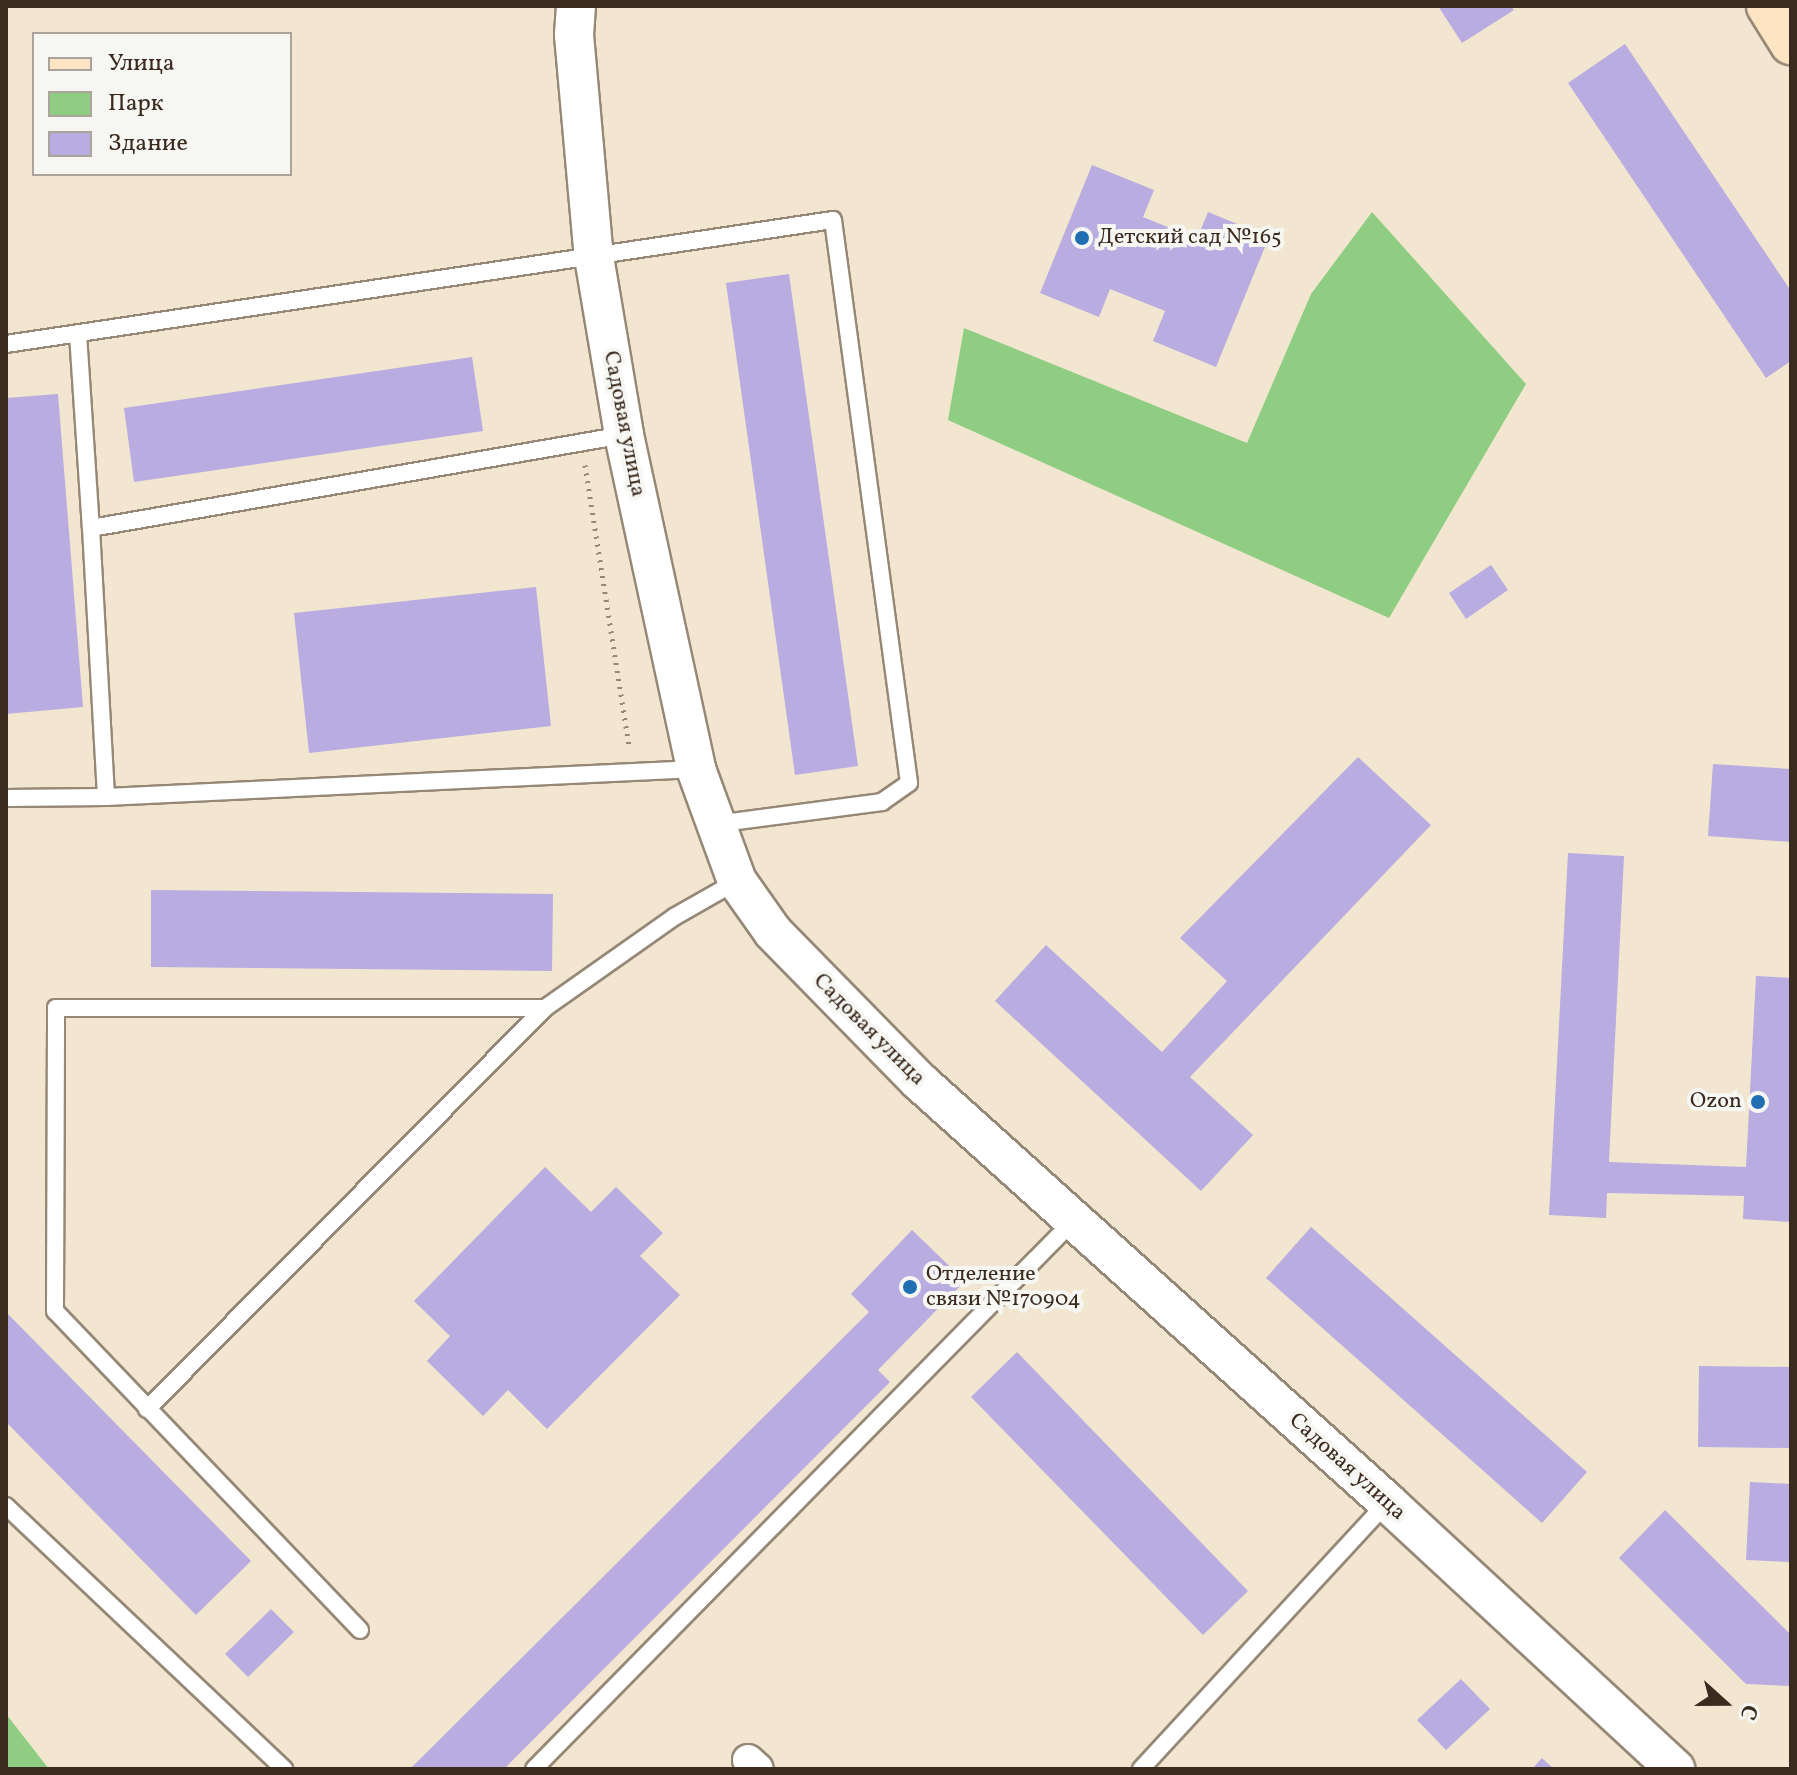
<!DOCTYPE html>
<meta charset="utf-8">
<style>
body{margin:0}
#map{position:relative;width:1797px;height:1775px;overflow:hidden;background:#f2e6d0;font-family:Vollkorn,serif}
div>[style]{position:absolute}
.green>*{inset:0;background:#8fcd83}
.building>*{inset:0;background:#b9ace0}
.path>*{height:5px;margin-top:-2.5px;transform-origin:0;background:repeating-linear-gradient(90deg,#968877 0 2px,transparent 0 8px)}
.roads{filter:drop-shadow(2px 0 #968877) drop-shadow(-2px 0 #968877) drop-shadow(0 2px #968877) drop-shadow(0 -2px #968877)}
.service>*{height:16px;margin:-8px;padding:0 8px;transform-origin:8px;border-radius:8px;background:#fff}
.minor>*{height:30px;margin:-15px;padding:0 15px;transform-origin:15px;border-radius:15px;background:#fff}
.tertiary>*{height:38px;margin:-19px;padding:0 19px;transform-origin:19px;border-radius:19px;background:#fff}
.secondary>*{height:42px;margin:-21px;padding:0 21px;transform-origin:21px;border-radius:21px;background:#fde5c4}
.dots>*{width:22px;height:22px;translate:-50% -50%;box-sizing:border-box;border:4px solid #f6f6f2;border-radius:50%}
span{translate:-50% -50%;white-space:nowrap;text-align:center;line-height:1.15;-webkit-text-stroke:8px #f6f6f2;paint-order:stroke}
.poi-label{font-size:22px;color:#3b2a1e}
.left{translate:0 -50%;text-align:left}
.right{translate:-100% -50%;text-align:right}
.street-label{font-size:22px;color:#3b2a1e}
.frame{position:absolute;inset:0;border:8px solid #3b2a1e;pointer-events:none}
.legend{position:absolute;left:32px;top:32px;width:260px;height:144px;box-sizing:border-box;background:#f6f6f2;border:2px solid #aba49d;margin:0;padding:10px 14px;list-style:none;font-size:24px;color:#3b2a1e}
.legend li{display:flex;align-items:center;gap:16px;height:40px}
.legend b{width:40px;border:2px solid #aba49d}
.north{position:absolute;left:1685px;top:1663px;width:80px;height:80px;-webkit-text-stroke:6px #f6f6f2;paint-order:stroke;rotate:111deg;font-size:22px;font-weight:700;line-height:32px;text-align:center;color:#3b2a1e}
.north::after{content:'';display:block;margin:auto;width:28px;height:36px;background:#3b2a1e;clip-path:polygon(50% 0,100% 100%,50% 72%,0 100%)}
</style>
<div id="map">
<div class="green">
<div style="clip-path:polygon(1372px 212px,1526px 384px,1389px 618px,948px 420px,964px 328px,1247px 443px,1311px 294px)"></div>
<div style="clip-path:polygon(6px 1714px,49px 1769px,6px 1769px)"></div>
</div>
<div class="building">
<div style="clip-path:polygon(1438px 6px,1511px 6px,1514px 10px,1462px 43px)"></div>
<div style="clip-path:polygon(1625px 44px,1791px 291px,1791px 361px,1766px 378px,1568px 83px)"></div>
<div style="clip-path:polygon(1092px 165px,1154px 190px,1143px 217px,1197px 239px,1208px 212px,1269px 237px,1216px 367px,1153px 341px,1165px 311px,1110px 289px,1099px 317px,1040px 293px)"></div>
<div style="clip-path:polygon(789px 274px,858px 766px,795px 775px,726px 283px)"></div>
<div style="clip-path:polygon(472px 357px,483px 431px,134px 482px,124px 408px)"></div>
<div style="clip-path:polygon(58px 394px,83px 707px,6px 714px,6px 398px)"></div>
<div style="clip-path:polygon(1491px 565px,1508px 590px,1466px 619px,1449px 593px)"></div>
<div style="clip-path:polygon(536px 587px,551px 726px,309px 753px,294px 613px)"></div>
<div style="clip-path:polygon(1358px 757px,1431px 825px,1190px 1077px,1253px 1135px,1201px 1191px,995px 1001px,1046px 945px,1162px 1052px,1227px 981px,1180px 938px)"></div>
<div style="clip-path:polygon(1713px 764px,1791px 769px,1791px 842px,1708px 836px)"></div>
<div style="clip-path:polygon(1568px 853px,1624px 856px,1609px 1162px,1746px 1167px,1756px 976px,1791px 978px,1791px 1222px,1743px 1219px,1744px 1196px,1607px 1193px,1606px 1218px,1549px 1215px)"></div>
<div style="clip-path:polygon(151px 890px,553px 894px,552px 971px,151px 967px)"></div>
<div style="clip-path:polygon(545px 1167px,591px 1212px,616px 1187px,663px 1233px,640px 1256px,680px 1295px,547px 1429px,508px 1390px,483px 1416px,427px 1361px,450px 1336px,414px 1301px)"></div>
<div style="clip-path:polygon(1311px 1227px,1587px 1472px,1542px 1523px,1266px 1278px)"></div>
<div style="clip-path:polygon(912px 1230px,965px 1281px,878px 1370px,890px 1382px,504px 1769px,410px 1769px,869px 1312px,851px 1294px)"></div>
<div style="clip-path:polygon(6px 1312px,251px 1561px,196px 1615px,6px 1422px)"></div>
<div style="clip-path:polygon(1017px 1352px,1248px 1591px,1203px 1635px,971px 1397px)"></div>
<div style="clip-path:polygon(1699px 1366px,1791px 1367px,1791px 1448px,1698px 1447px)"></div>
<div style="clip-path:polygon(1750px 1482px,1791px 1484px,1791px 1562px,1746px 1560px)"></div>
<div style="clip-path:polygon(1665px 1510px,1791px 1635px,1791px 1686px,1746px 1684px,1619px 1558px)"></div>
<div style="clip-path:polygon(271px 1609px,294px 1632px,248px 1677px,225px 1654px)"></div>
<div style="clip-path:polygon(1461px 1679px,1490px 1709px,1446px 1750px,1417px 1720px)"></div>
<div style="clip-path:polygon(1542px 1758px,1554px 1769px,1532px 1769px)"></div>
</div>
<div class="path">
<div style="left:585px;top:465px;width:285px;rotate:81.1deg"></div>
</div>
<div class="roads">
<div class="service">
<div style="left:78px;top:334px;width:194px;rotate:86.2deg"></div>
<div style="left:6px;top:344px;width:836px;rotate:-8.53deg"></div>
<div style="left:833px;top:220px;width:568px;rotate:82.31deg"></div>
<div style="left:909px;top:783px;width:33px;rotate:145deg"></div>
<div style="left:882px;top:802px;width:167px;rotate:172.5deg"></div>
<div style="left:624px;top:435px;width:541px;rotate:170.1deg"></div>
<div style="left:91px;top:528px;width:269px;rotate:86.8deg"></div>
<div style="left:106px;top:797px;width:591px;rotate:-2.72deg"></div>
<div style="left:6px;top:798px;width:100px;rotate:-0.6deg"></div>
<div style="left:147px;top:1409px;width:565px;rotate:-45.22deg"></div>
<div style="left:545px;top:1008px;width:158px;rotate:-35.2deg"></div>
<div style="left:674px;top:917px;width:73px;rotate:-29.7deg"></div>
<div style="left:6px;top:1506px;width:383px;rotate:43.4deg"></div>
<div style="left:360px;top:1630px;width:441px;rotate:-133.7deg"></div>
<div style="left:55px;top:1311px;width:303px;rotate:-89.8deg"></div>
<div style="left:56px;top:1008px;width:489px"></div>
<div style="left:534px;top:1769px;width:769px;rotate:-45.47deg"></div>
<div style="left:1141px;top:1769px;width:363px;rotate:-47.3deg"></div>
</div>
<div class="minor">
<div style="left:748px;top:1760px;width:13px;rotate:42deg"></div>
</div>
<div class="tertiary">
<div style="left:576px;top:6px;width:29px;rotate:94deg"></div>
<div style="left:574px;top:35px;width:223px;rotate:84.9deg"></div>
<div style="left:594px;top:257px;width:181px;rotate:80.4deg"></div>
<div style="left:624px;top:435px;width:342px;rotate:77.8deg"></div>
<div style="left:696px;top:769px;width:119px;rotate:69.9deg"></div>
<div style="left:737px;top:881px;width:62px;rotate:54.8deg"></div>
<div style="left:773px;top:932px;width:209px;rotate:45.6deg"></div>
<div style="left:919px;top:1081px;width:629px;rotate:41.97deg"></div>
<div style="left:1387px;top:1502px;width:393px;rotate:42.8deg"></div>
</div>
<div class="secondary">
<div style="left:1768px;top:6px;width:44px;rotate:58.1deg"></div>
</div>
</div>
<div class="dots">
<div style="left:1082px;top:238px;background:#1f6fb2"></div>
<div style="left:1758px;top:1102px;background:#1f6fb2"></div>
<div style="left:910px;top:1287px;background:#1f6fb2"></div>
</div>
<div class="poi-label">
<span class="left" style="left:1098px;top:238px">Детский сад №165</span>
<span class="right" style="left:1742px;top:1102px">Ozon</span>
<span class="left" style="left:926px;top:1287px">Отделение<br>связи №170904</span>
</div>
<div class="street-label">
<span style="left:624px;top:424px;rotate:79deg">Садовая улица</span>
<span style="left:869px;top:1030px;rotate:45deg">Садовая улица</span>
<span style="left:1347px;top:1467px;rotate:42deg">Садовая улица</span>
</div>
<div class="frame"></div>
<ul class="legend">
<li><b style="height:10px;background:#fde5c4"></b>Улица</li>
<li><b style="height:22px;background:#8fcd83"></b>Парк</li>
<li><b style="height:22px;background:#b9ace0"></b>Здание</li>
</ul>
<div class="north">С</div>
</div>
